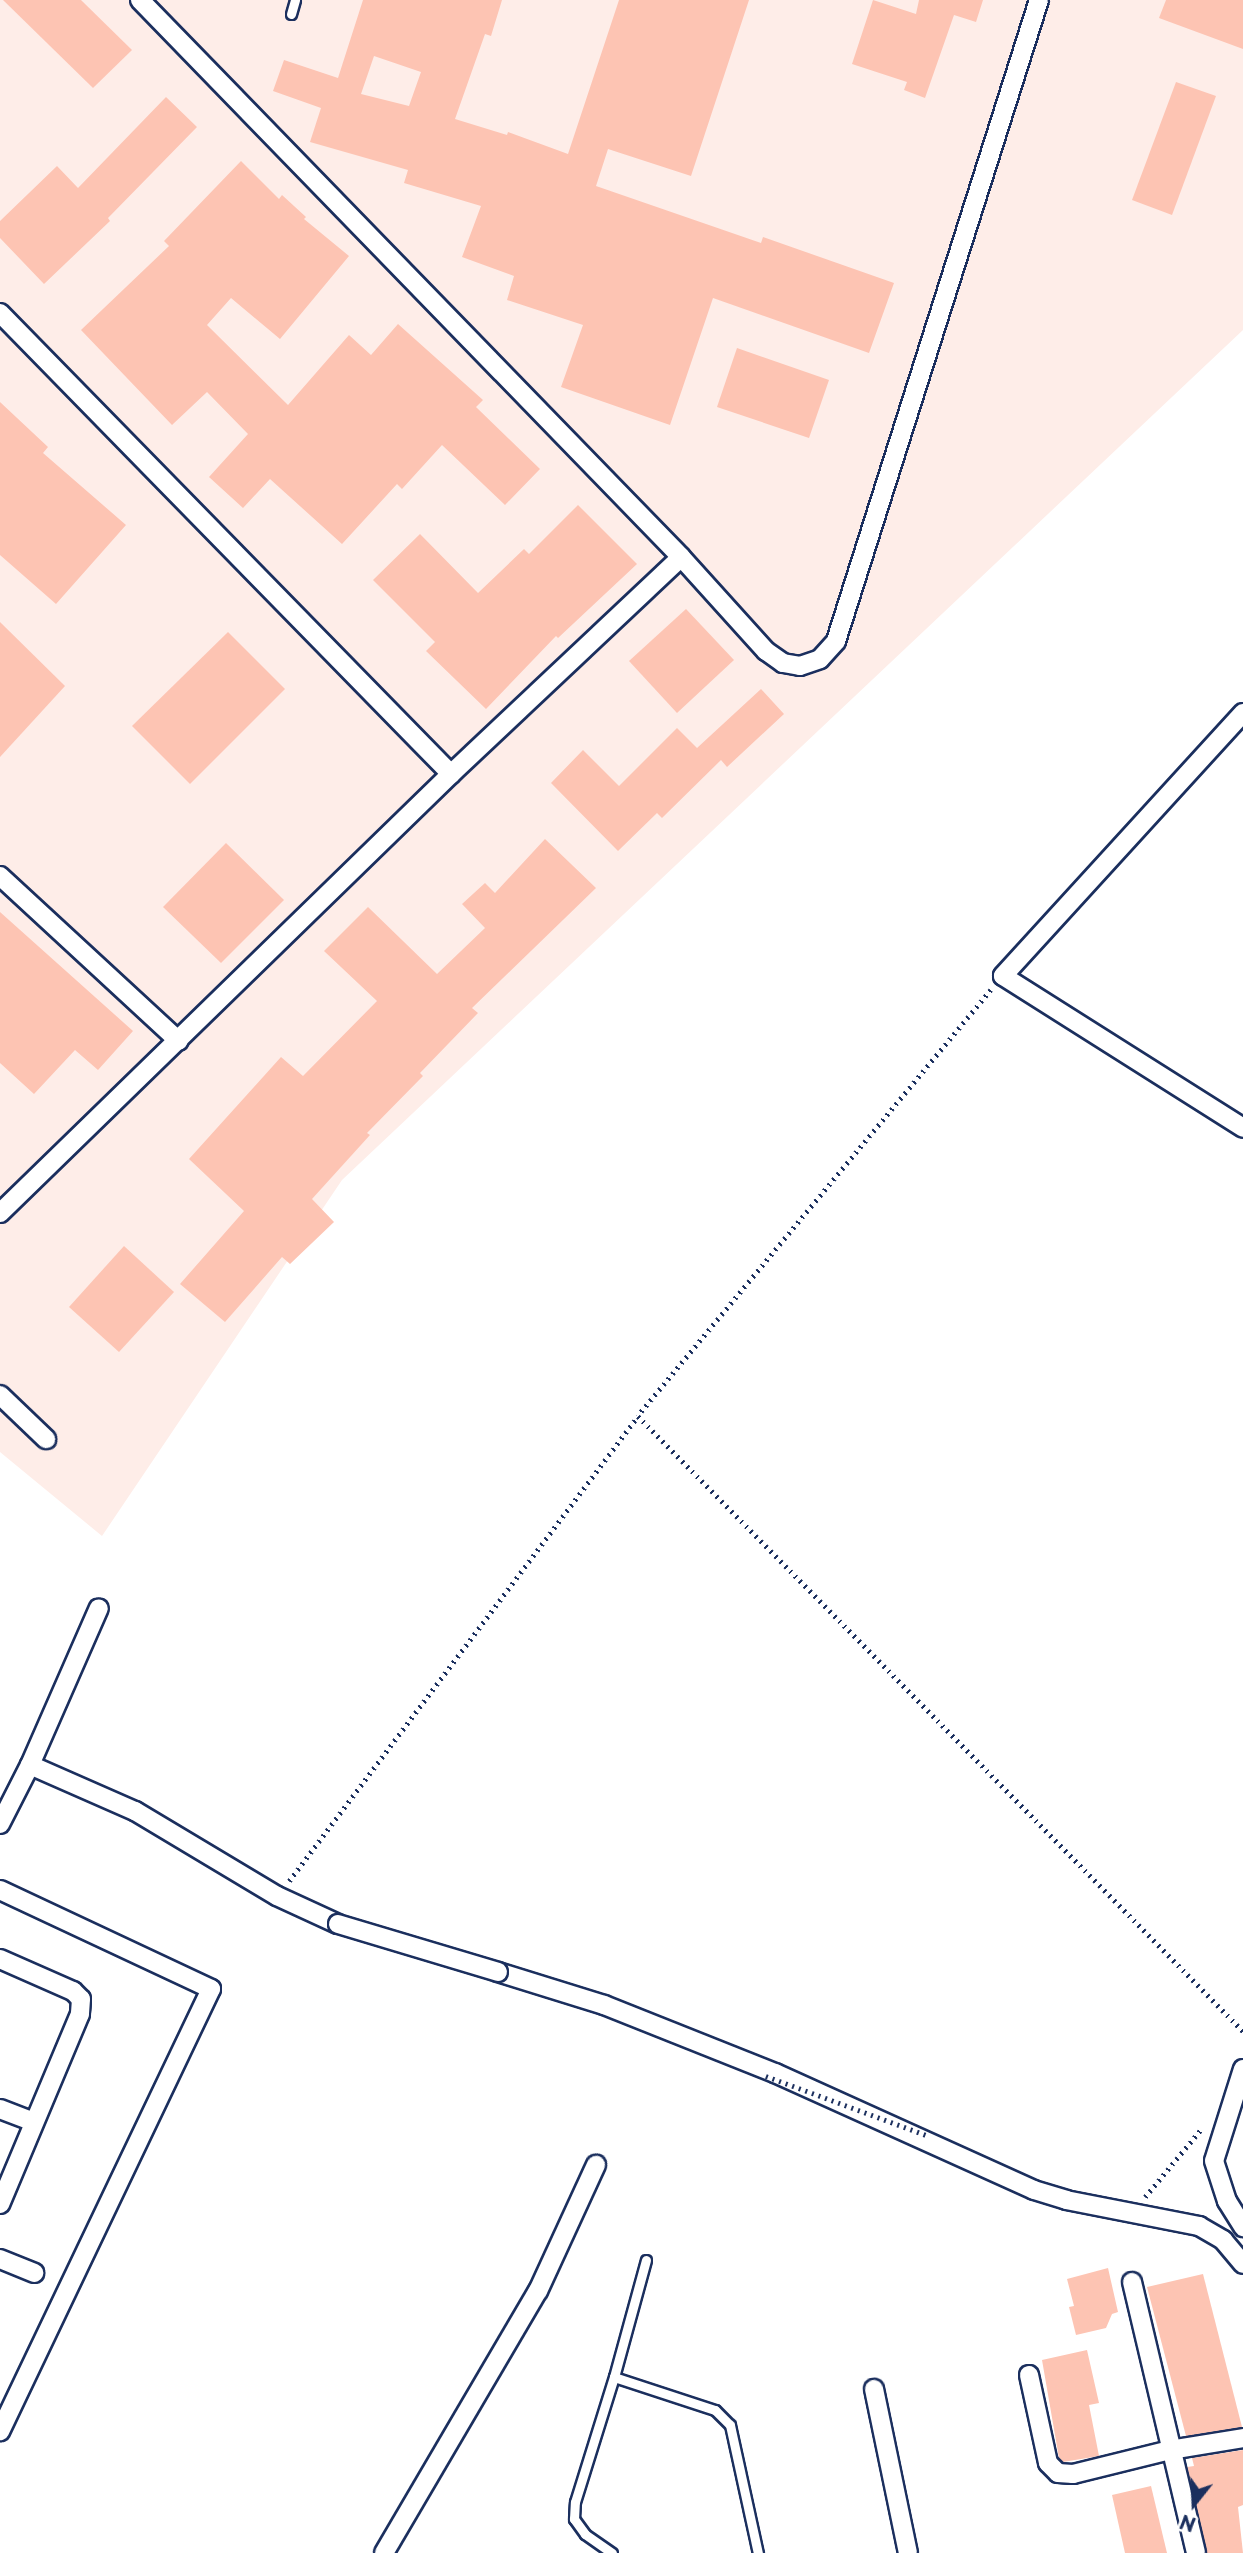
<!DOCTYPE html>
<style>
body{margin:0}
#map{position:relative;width:1243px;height:2553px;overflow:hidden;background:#fff;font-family:"Playpen Sans",sans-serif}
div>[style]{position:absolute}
.built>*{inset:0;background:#feede8}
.building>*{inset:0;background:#fdc4b3}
.path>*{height:4.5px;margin-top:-2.25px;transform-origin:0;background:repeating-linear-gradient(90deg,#1b2f5e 0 2px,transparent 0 7px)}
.roads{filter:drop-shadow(2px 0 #1b2f5e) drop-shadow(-2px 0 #1b2f5e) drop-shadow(0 2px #1b2f5e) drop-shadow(0 -2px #1b2f5e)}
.lane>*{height:9px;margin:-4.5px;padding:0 4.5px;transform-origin:4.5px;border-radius:4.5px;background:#fff}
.street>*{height:18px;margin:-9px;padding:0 9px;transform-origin:9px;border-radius:9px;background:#fff}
.path-bridge>*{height:4.5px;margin-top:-2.25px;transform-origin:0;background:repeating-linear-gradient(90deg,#1b2f5e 0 2px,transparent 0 7px)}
.bridges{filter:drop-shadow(2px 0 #1b2f5e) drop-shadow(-2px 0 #1b2f5e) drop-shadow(0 2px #1b2f5e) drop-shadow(0 -2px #1b2f5e)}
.street-bridge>*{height:18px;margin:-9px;padding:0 9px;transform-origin:9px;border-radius:9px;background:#fff}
span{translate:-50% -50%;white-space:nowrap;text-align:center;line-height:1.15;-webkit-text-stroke:6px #fff;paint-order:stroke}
.north{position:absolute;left:1159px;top:2469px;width:70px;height:70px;-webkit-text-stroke:5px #fff;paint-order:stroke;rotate:198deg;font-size:19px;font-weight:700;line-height:28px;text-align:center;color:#1b2f5e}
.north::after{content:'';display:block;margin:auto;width:24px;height:32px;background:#1b2f5e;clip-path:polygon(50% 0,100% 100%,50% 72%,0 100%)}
</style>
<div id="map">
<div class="built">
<div style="clip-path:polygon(0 0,1243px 0,1243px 330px,342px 1180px,102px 1536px,0 1452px)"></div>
</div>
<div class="building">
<div style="clip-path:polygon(3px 0,81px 0,132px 50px,93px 88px)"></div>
<div style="clip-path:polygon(evenodd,363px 0,502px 0,491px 36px,485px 34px,455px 119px,507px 135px,508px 132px,568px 154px,619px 0,749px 0,691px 176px,608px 149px,596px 186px,761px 243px,763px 237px,894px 283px,869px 353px,713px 298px,670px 425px,561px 387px,583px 325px,507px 300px,514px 276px,462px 257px,481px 206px,404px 183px,408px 170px,310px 142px,321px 108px,273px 91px,284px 60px,338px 78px,363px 0,374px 56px,421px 72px,409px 106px,361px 94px,374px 56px)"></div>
<div style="clip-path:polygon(873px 0,916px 14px,919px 0,983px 0,976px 22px,954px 15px,925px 98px,904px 90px,907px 82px,852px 64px)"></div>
<div style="clip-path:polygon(1166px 0,1243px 0,1243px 49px,1159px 18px)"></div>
<div style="clip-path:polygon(1176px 82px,1216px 96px,1172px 215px,1132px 200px)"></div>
<div style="clip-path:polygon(166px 97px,197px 127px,108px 218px,110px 221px,44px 284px,0 238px,0 221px,57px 166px,78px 188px)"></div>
<div style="clip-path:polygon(241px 161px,279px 199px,282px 195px,306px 217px,304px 219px,349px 256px,280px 339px,231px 298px,207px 325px,288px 405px,349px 335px,371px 355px,398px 324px,483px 400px,476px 407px,540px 469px,505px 505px,442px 445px,402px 489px,397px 484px,342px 544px,270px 479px,243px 508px,209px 477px,248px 434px,207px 392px,172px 425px,81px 330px,169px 246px,164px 241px)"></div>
<div style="clip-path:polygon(737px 348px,829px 380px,809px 438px,717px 407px)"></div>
<div style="clip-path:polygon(0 402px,48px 447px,43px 453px,126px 525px,56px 604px,0 555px)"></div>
<div style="clip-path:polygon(578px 505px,637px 564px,558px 638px,556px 636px,486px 709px,426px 651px,435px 642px,373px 580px,420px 534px,478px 593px,524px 549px,529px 554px)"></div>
<div style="clip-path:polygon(686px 609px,734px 660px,677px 713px,629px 661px)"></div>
<div style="clip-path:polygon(0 622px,65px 686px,0 757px)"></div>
<div style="clip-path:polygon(228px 632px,285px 689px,190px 784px,132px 726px)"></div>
<div style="clip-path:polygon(761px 689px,784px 714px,727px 767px,721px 760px,662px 818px,657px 813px,618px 851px,551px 783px,583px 750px,619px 786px,677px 728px,697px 748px)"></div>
<div style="clip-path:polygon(545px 839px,596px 888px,472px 1008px,478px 1013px,420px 1073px,423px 1076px,367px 1133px,370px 1135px,312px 1199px,334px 1222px,290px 1264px,282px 1257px,225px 1322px,180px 1284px,244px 1211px,189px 1159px,281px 1057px,303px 1076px,377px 1001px,324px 951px,368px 907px,437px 974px,485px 928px,462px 904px,485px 883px,495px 893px)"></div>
<div style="clip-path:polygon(226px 843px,284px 900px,221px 963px,163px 907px)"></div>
<div style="clip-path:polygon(0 912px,133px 1031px,98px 1070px,75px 1050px,34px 1094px,0 1063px)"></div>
<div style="clip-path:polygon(124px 1246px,174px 1292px,119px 1352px,69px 1307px)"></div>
<div style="clip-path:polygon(1108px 2268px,1118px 2312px,1112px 2314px,1106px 2328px,1076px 2335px,1069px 2307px,1074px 2306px,1067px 2279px)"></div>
<div style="clip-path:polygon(1203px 2274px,1242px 2427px,1186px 2436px,1147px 2287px)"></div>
<div style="clip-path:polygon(1087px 2350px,1099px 2403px,1089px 2405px,1099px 2456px,1063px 2462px,1059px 2458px,1042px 2360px)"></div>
<div style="clip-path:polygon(1243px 2450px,1243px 2505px,1238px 2507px,1243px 2553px,1207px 2553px,1187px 2467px,1194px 2466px,1192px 2458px)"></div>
<div style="clip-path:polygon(1151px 2486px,1167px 2553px,1125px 2553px,1112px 2495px)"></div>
</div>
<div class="path">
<div style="left:991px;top:990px;width:553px;rotate:129.65deg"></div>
<div style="left:638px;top:1416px;width:863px;rotate:45.47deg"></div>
<div style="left:289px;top:1881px;width:581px;rotate:-53.11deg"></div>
<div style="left:1145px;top:2197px;width:89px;rotate:-50.4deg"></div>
</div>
<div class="roads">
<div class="lane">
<div style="left:291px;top:14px;width:15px;rotate:-74deg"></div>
<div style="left:646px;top:2260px;width:121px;rotate:105.3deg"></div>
<div style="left:614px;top:2377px;width:106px;rotate:18.1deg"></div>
<div style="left:715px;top:2410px;width:21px;rotate:45deg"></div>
<div style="left:730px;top:2425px;width:131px;rotate:77.7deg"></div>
<div style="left:612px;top:2553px;width:33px;rotate:-145deg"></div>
<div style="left:585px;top:2534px;width:19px;rotate:-126deg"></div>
<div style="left:574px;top:2519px;width:17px;rotate:-87deg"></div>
<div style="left:575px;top:2502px;width:131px;rotate:-72.7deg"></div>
</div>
<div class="street">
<div style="left:140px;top:0;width:776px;rotate:45.83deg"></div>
<div style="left:681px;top:557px;width:127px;rotate:47.9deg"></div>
<div style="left:766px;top:651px;width:21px;rotate:35deg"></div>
<div style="left:783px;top:663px;width:17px;rotate:10deg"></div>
<div style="left:800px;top:666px;width:21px;rotate:-19deg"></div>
<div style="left:820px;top:659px;width:24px;rotate:-48deg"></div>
<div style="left:836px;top:641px;width:672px;rotate:-72.43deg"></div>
<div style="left:0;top:313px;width:645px;rotate:45.63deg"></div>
<div style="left:1243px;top:713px;width:356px;rotate:132.4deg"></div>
<div style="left:1003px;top:976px;width:284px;rotate:32.3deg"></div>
<div style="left:0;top:876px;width:243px;rotate:42.7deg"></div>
<div style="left:0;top:1213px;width:629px;rotate:-44.23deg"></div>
<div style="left:451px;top:774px;width:316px;rotate:-43.3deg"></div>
<div style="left:0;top:1395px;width:64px;rotate:43.7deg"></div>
<div style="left:30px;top:1765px;width:115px;rotate:23.7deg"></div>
<div style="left:135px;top:1811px;width:165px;rotate:30.9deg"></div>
<div style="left:277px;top:1896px;width:67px;rotate:24.7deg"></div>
<div style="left:0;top:1824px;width:66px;rotate:-63deg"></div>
<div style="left:30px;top:1765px;width:171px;rotate:-66.3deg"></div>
<div style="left:0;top:1890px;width:233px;rotate:25.1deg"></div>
<div style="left:211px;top:1989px;width:490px;rotate:115.5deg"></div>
<div style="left:0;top:1959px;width:80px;rotate:23.7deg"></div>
<div style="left:73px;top:1991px;width:11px;rotate:45deg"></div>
<div style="left:81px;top:1999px;width:15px;rotate:94deg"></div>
<div style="left:80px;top:2014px;width:206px;rotate:112.8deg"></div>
<div style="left:498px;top:1972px;width:111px;rotate:17.3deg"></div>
<div style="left:604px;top:2005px;width:184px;rotate:21.7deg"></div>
<div style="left:775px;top:2073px;width:284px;rotate:24.3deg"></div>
<div style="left:1034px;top:2190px;width:34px;rotate:17deg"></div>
<div style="left:1066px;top:2200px;width:136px;rotate:11.1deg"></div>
<div style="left:1199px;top:2226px;width:28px;rotate:30deg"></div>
<div style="left:1223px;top:2240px;width:31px;rotate:50deg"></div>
<div style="left:1243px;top:2069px;width:96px;rotate:107.5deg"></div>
<div style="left:1214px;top:2161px;width:42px;rotate:72deg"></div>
<div style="left:1227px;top:2201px;width:31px;rotate:58deg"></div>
<div style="left:0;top:2109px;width:36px;rotate:21deg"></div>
<div style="left:0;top:2259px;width:37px;rotate:22deg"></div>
<div style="left:1132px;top:2282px;width:278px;rotate:76.7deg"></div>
<div style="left:1029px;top:2375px;width:90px;rotate:77.8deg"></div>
<div style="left:1048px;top:2463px;width:14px;rotate:45deg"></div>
<div style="left:1058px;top:2473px;width:15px;rotate:4deg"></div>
<div style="left:1073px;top:2474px;width:100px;rotate:-13.9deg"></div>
<div style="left:1170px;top:2450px;width:74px;rotate:-9.3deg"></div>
<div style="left:874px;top:2389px;width:167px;rotate:78.3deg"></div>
<div style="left:384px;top:2553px;width:304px;rotate:-59.6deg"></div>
<div style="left:538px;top:2291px;width:139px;rotate:-65.3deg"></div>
</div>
</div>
<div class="path-bridge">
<div style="left:766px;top:2076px;width:171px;rotate:20.2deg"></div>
</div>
<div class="bridges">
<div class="street-bridge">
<div style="left:338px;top:1924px;width:167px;rotate:16.7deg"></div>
</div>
</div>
<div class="north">N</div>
</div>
